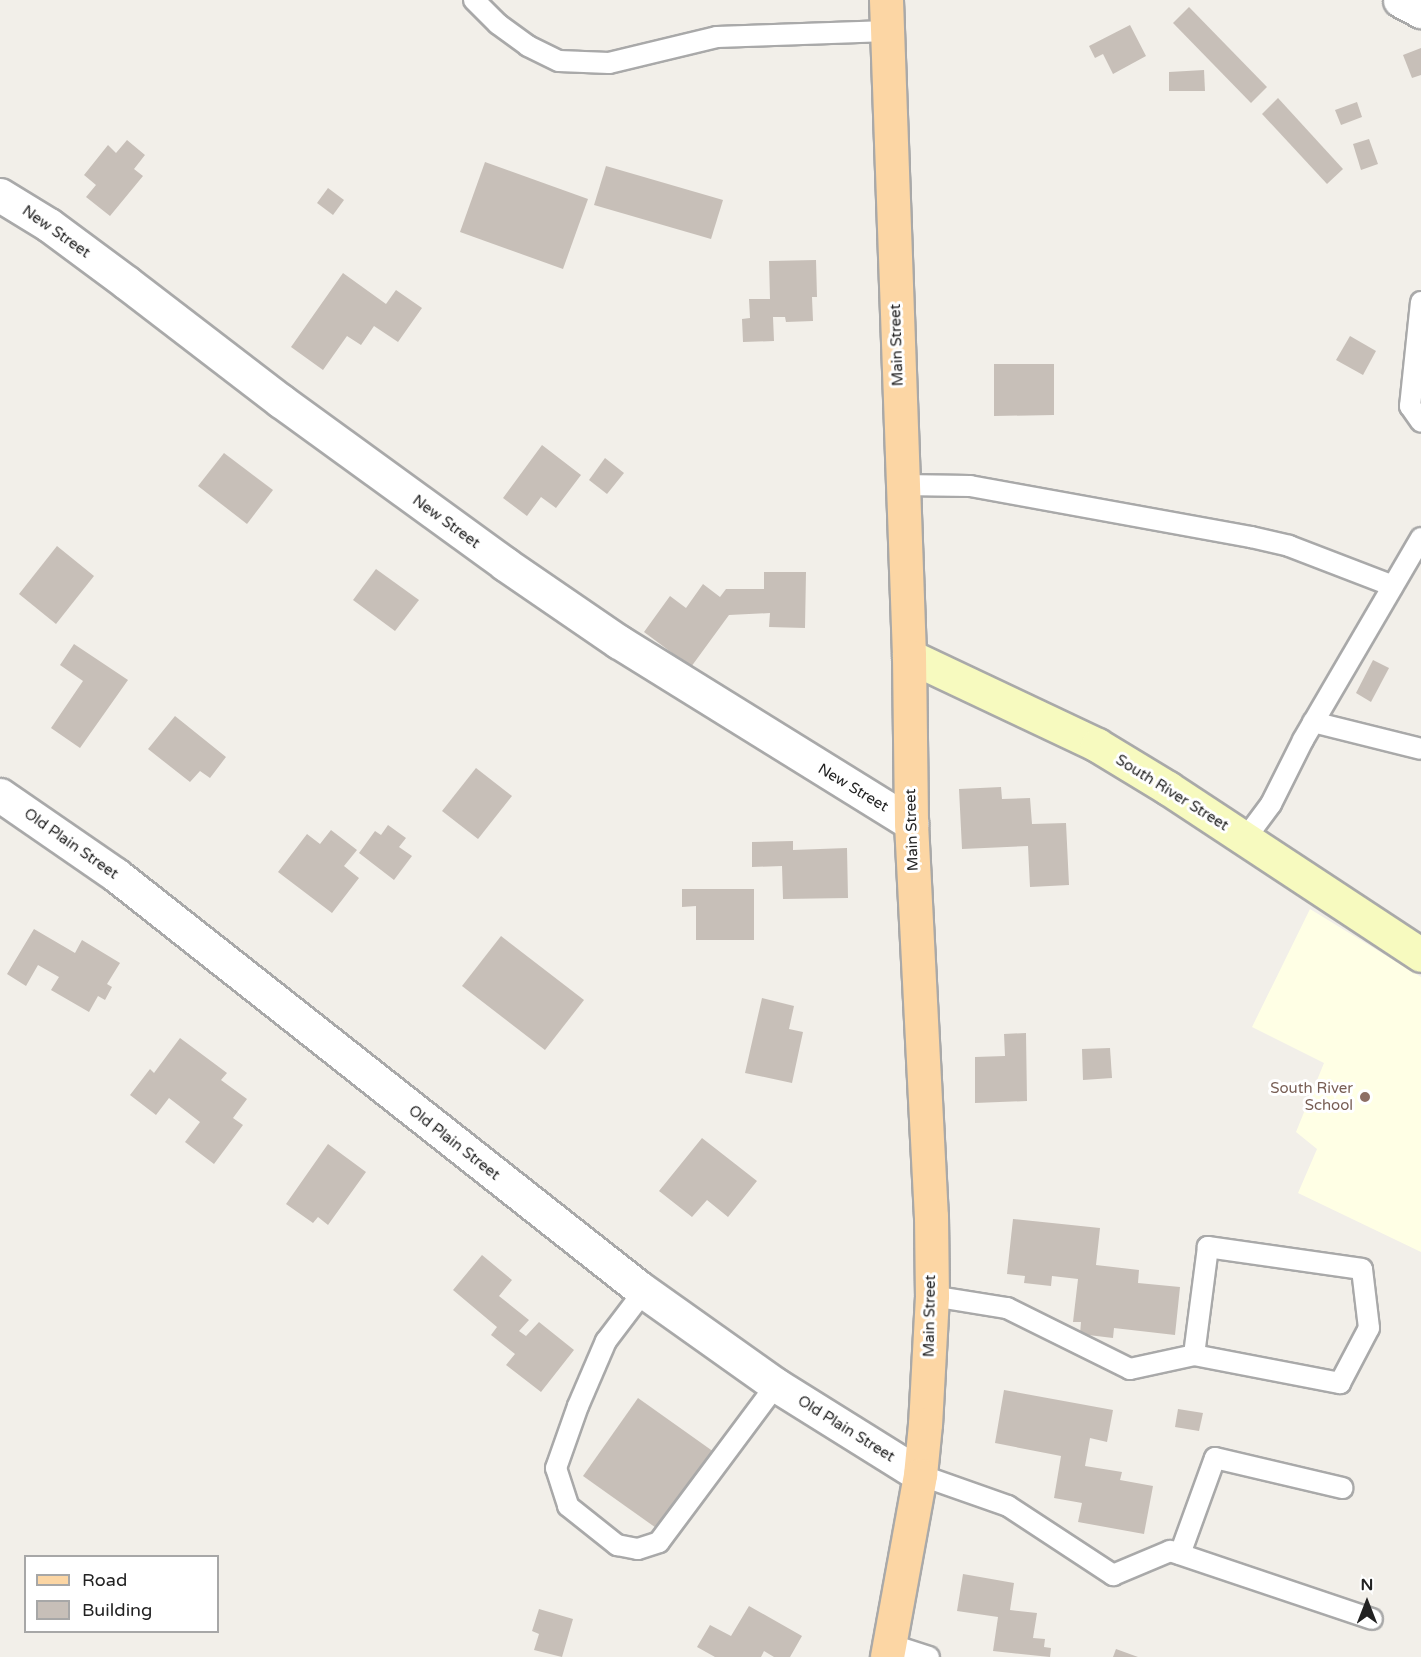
<!DOCTYPE html>
<style>
body{margin:0}
#map{position:relative;width:1421px;height:1657px;overflow:hidden;background:#f2efe9;font-family:"Varela Round",sans-serif}
div>[style]{position:absolute}
.education>*{inset:0;background:#ffffe5}
.building>*{inset:0;background:#c7bfb8}
.roads{filter:drop-shadow(2px 0 #a9a9a9) drop-shadow(-2px 0 #a9a9a9) drop-shadow(0 2px #a9a9a9) drop-shadow(0 -2px #a9a9a9)}
.lane>*{height:20px;margin:-10px;padding:0 10px;transform-origin:10px;border-radius:10px;background:#fff}
.street>*{height:33px;margin:-16.5px;padding:0 16.5px;transform-origin:16.5px;border-radius:16.5px;background:#fff}
.secondary>*{height:33px;margin:-16.5px;padding:0 16.5px;transform-origin:16.5px;border-radius:16.5px;background:#f7fabf}
.primary>*{height:33px;margin:-16.5px;padding:0 16.5px;transform-origin:16.5px;border-radius:16.5px;background:#fcd6a4}
.dots>*{width:16px;height:16px;translate:-50% -50%;box-sizing:border-box;border:3px solid #fff;border-radius:50%}
span{translate:-50% -50%;white-space:nowrap;text-align:center;line-height:1.15;-webkit-text-stroke:6px #fff;paint-order:stroke}
.street-label{font-size:15px;color:#222}
.education-label{font-size:15px;color:#785e54}
.right{translate:-100% -50%;text-align:right}
.legend{position:absolute;left:24px;top:1555px;width:195px;height:78px;box-sizing:border-box;background:#fff;border:2px solid #a7a7a7;margin:0;padding:8px 10px;list-style:none;font-size:18px;color:#222}
.legend li{display:flex;align-items:center;gap:12px;height:30px}
.legend b{width:30px;border:2px solid #a7a7a7}
.north{position:absolute;left:1337px;top:1573px;width:60px;height:60px;-webkit-text-stroke:4px #fff;paint-order:stroke;rotate:0deg;font-size:16px;font-weight:700;line-height:24px;text-align:center;color:#222}
.north::after{content:'';display:block;margin:auto;width:21px;height:27px;background:#222;clip-path:polygon(50% 0,100% 100%,50% 72%,0 100%)}
</style>
<div id="map">
<div class="education">
<div style="clip-path:polygon(1310px 909px,1421px 977px,1421px 1252px,1298px 1193px,1317px 1149px,1296px 1132px,1324px 1063px,1252px 1027px)"></div>
</div>
<div class="building">
<div style="clip-path:polygon(1189px 7px,1267px 87px,1251px 103px,1173px 23px)"></div>
<div style="clip-path:polygon(1130px 25px,1146px 56px,1113px 74px,1103px 54px,1095px 58px,1089px 46px)"></div>
<div style="clip-path:polygon(1421px 48px,1421px 75px,1412px 78px,1403px 55px)"></div>
<div style="clip-path:polygon(1204px 70px,1205px 91px,1169px 91px,1169px 72px)"></div>
<div style="clip-path:polygon(1278px 98px,1343px 169px,1327px 184px,1262px 114px)"></div>
<div style="clip-path:polygon(1357px 102px,1362px 117px,1341px 125px,1335px 110px)"></div>
<div style="clip-path:polygon(1369px 139px,1378px 164px,1361px 170px,1353px 144px)"></div>
<div style="clip-path:polygon(127px 140px,145px 155px,134px 169px,143px 176px,110px 216px,86px 197px,96px 185px,84px 175px,108px 145px,116px 153px)"></div>
<div style="clip-path:polygon(485px 162px,588px 199px,563px 269px,460px 232px)"></div>
<div style="clip-path:polygon(606px 166px,723px 200px,711px 239px,594px 205px)"></div>
<div style="clip-path:polygon(328px 188px,344px 200px,333px 215px,317px 203px)"></div>
<div style="clip-path:polygon(816px 260px,817px 297px,812px 297px,813px 321px,786px 322px,785px 317px,773px 317px,774px 341px,743px 342px,742px 319px,750px 318px,749px 299px,770px 299px,769px 261px)"></div>
<div style="clip-path:polygon(343px 273px,386px 304px,396px 290px,422px 308px,398px 342px,374px 326px,361px 345px,347px 336px,323px 370px,291px 347px)"></div>
<div style="clip-path:polygon(1350px 336px,1376px 351px,1363px 375px,1336px 360px)"></div>
<div style="clip-path:polygon(994px 364px,1054px 364px,1054px 415px,994px 416px)"></div>
<div style="clip-path:polygon(542px 445px,581px 475px,556px 508px,541px 497px,527px 516px,503px 498px)"></div>
<div style="clip-path:polygon(224px 453px,273px 490px,247px 524px,198px 486px)"></div>
<div style="clip-path:polygon(605px 458px,624px 473px,607px 494px,589px 480px)"></div>
<div style="clip-path:polygon(57px 546px,94px 576px,56px 624px,19px 594px)"></div>
<div style="clip-path:polygon(376px 569px,419px 600px,395px 631px,353px 600px)"></div>
<div style="clip-path:polygon(764px 572px,806px 572px,805px 628px,769px 627px,770px 613px,729px 615px,691px 667px,644px 632px,670px 596px,686px 608px,703px 584px,720px 597px,726px 589px,764px 589px)"></div>
<div style="clip-path:polygon(74px 644px,128px 680px,80px 748px,51px 728px,83px 681px,60px 665px)"></div>
<div style="clip-path:polygon(1373px 660px,1389px 668px,1371px 702px,1356px 693px)"></div>
<div style="clip-path:polygon(175px 716px,226px 757px,210px 778px,200px 771px,190px 782px,148px 749px)"></div>
<div style="clip-path:polygon(476px 768px,512px 796px,478px 839px,442px 811px)"></div>
<div style="clip-path:polygon(1001px 787px,1002px 799px,1030px 798px,1032px 824px,1066px 823px,1069px 885px,1030px 887px,1028px 846px,962px 849px,959px 789px)"></div>
<div style="clip-path:polygon(388px 825px,406px 838px,399px 847px,412px 856px,394px 880px,359px 853px,375px 831px,381px 835px)"></div>
<div style="clip-path:polygon(331px 830px,357px 850px,344px 866px,359px 878px,332px 913px,278px 872px,307px 834px,320px 844px)"></div>
<div style="clip-path:polygon(793px 841px,793px 850px,847px 848px,848px 898px,783px 899px,782px 866px,752px 867px,752px 842px)"></div>
<div style="clip-path:polygon(682px 889px,754px 889px,754px 940px,696px 940px,696px 906px,682px 907px)"></div>
<div style="clip-path:polygon(34px 929px,75px 953px,82px 940px,120px 963px,107px 984px,112px 987px,105px 1000px,98px 996px,89px 1012px,51px 990px,59px 977px,38px 965px,26px 986px,7px 974px)"></div>
<div style="clip-path:polygon(501px 936px,584px 1000px,545px 1050px,462px 986px)"></div>
<div style="clip-path:polygon(762px 998px,794px 1006px,789px 1029px,803px 1032px,792px 1083px,745px 1073px)"></div>
<div style="clip-path:polygon(1026px 1033px,1027px 1101px,975px 1103px,975px 1057px,1005px 1056px,1004px 1034px)"></div>
<div style="clip-path:polygon(180px 1038px,227px 1073px,221px 1080px,247px 1099px,233px 1118px,243px 1125px,214px 1164px,185px 1142px,200px 1122px,169px 1098px,156px 1115px,130px 1095px,150px 1069px,154px 1073px)"></div>
<div style="clip-path:polygon(1110px 1048px,1112px 1078px,1083px 1080px,1082px 1049px)"></div>
<div style="clip-path:polygon(702px 1138px,757px 1181px,728px 1217px,707px 1200px,692px 1217px,659px 1191px)"></div>
<div style="clip-path:polygon(328px 1144px,366px 1172px,328px 1225px,318px 1217px,313px 1223px,286px 1204px)"></div>
<div style="clip-path:polygon(1013px 1219px,1100px 1228px,1096px 1265px,1139px 1270px,1138px 1283px,1180px 1287px,1175px 1335px,1114px 1328px,1113px 1338px,1080px 1334px,1081px 1322px,1073px 1322px,1078px 1279px,1052px 1276px,1051px 1286px,1024px 1283px,1025px 1276px,1007px 1274px)"></div>
<div style="clip-path:polygon(482px 1255px,512px 1280px,499px 1296px,529px 1320px,519px 1331px,526px 1336px,539px 1322px,574px 1350px,541px 1392px,506px 1365px,515px 1354px,491px 1335px,497px 1327px,453px 1290px)"></div>
<div style="clip-path:polygon(1004px 1390px,1113px 1410px,1107px 1442px,1090px 1438px,1085px 1466px,1122px 1472px,1120px 1480px,1153px 1486px,1144px 1534px,1078px 1522px,1082px 1503px,1054px 1498px,1061px 1456px,995px 1443px)"></div>
<div style="clip-path:polygon(638px 1398px,714px 1452px,659px 1530px,583px 1476px)"></div>
<div style="clip-path:polygon(1178px 1409px,1203px 1413px,1199px 1431px,1175px 1427px)"></div>
<div style="clip-path:polygon(963px 1574px,1014px 1583px,1010px 1610px,1037px 1613px,1033px 1638px,1045px 1639px,1044px 1647px,1051px 1648px,1050px 1657px,993px 1651px,998px 1617px,957px 1611px)"></div>
<div style="clip-path:polygon(749px 1606px,802px 1636px,790px 1657px,774px 1657px,764px 1651px,761px 1657px,715px 1657px,697px 1647px,710px 1625px,731px 1636px)"></div>
<div style="clip-path:polygon(539px 1609px,573px 1619px,562px 1657px,534px 1650px,539px 1634px,532px 1631px)"></div>
<div style="clip-path:polygon(1116px 1649px,1138px 1657px,1113px 1657px)"></div>
</div>
<div class="roads">
<div class="lane">
<div style="left:474px;top:0;width:34px;rotate:45deg"></div>
<div style="left:498px;top:24px;width:37px;rotate:36deg"></div>
<div style="left:528px;top:46px;width:34px;rotate:26deg"></div>
<div style="left:559px;top:61px;width:50px;rotate:2.3deg"></div>
<div style="left:609px;top:63px;width:111px;rotate:-13.5deg"></div>
<div style="left:717px;top:37px;width:171px;rotate:-2deg"></div>
<div style="left:1421px;top:302px;width:105px;rotate:96deg"></div>
<div style="left:1410px;top:406px;width:19px;rotate:55deg"></div>
<div style="left:902px;top:485px;width:68px;rotate:0.8deg"></div>
<div style="left:970px;top:486px;width:286px;rotate:10.3deg"></div>
<div style="left:1251px;top:537px;width:39px;rotate:13deg"></div>
<div style="left:1289px;top:546px;width:111px;rotate:21deg"></div>
<div style="left:1313px;top:722px;width:111px;rotate:14deg"></div>
<div style="left:1245px;top:839px;width:44px;rotate:-53.4deg"></div>
<div style="left:1271px;top:804px;width:72px;rotate:-63.4deg"></div>
<div style="left:1303px;top:740px;width:234px;rotate:-59.7deg"></div>
<div style="left:644px;top:1291px;width:63px;rotate:127.2deg"></div>
<div style="left:606px;top:1341px;width:71px;rotate:113.3deg"></div>
<div style="left:578px;top:1406px;width:66px;rotate:109.5deg"></div>
<div style="left:556px;top:1468px;width:40px;rotate:72deg"></div>
<div style="left:568px;top:1506px;width:63px;rotate:38.5deg"></div>
<div style="left:617px;top:1545px;width:21px;rotate:11deg"></div>
<div style="left:638px;top:1549px;width:22px;rotate:-18deg"></div>
<div style="left:659px;top:1542px;width:196px;rotate:-53.3deg"></div>
<div style="left:932px;top:1296px;width:76px;rotate:9.1deg"></div>
<div style="left:1007px;top:1308px;width:137px;rotate:26.4deg"></div>
<div style="left:1130px;top:1369px;width:66px;rotate:-12.3deg"></div>
<div style="left:1194px;top:1355px;width:149px;rotate:10.9deg"></div>
<div style="left:1340px;top:1383px;width:62px;rotate:-62.2deg"></div>
<div style="left:1369px;top:1328px;width:59px;rotate:-96.8deg"></div>
<div style="left:1362px;top:1269px;width:156px;rotate:-171.9deg"></div>
<div style="left:1208px;top:1247px;width:109px;rotate:97.4deg"></div>
<div style="left:920px;top:1475px;width:93px;rotate:19.4deg"></div>
<div style="left:1008px;top:1506px;width:126px;rotate:33.3deg"></div>
<div style="left:1113px;top:1575px;width:62px;rotate:-22.8deg"></div>
<div style="left:1170px;top:1551px;width:213px;rotate:18.6deg"></div>
<div style="left:1180px;top:1554px;width:102px;rotate:-70deg"></div>
<div style="left:1215px;top:1458px;width:131px;rotate:13.2deg"></div>
<div style="left:889px;top:1644px;width:42px;rotate:18deg"></div>
</div>
<div class="street">
<div style="left:1400px;top:0;width:24px;rotate:28deg"></div>
<div style="left:0;top:195px;width:57px;rotate:31.5deg"></div>
<div style="left:49px;top:225px;width:97px;rotate:36.6deg"></div>
<div style="left:127px;top:283px;width:194px;rotate:37.5deg"></div>
<div style="left:281px;top:401px;width:277px;rotate:36deg"></div>
<div style="left:505px;top:564px;width:138px;rotate:34.4deg"></div>
<div style="left:619px;top:642px;width:344px;rotate:31.8deg"></div>
<div style="left:0;top:795px;width:141px;rotate:34.6deg"></div>
<div style="left:116px;top:875px;width:665px;rotate:38.28deg"></div>
<div style="left:638px;top:1287px;width:169px;rotate:35.4deg"></div>
<div style="left:776px;top:1385px;width:170px;rotate:32deg"></div>
</div>
<div class="secondary">
<div style="left:909px;top:656px;width:208px;rotate:25.3deg"></div>
<div style="left:1097px;top:745px;width:83px;rotate:31.2deg"></div>
<div style="left:1168px;top:788px;width:303px;rotate:33.4deg"></div>
</div>
<div class="primary">
<div style="left:886px;top:0;width:656px;rotate:87.99deg"></div>
<div style="left:909px;top:656px;width:167px;rotate:89.3deg"></div>
<div style="left:911px;top:823px;width:394px;rotate:87.1deg"></div>
<div style="left:931px;top:1216px;width:80px;rotate:89.3deg"></div>
<div style="left:932px;top:1296px;width:128px;rotate:93.1deg"></div>
<div style="left:925px;top:1424px;width:51px;rotate:95.6deg"></div>
<div style="left:920px;top:1475px;width:185px;rotate:100.3deg"></div>
</div>
</div>
<div class="dots">
<div style="left:1365px;top:1097px;background:#8d6e63"></div>
</div>
<div class="street-label">
<span style="left:56px;top:232px;rotate:35deg">New Street</span>
<span style="left:897px;top:345px;rotate:-92deg">Main Street</span>
<span style="left:446px;top:522px;rotate:36deg">New Street</span>
<span style="left:853px;top:788px;rotate:31deg">New Street</span>
<span style="left:1172px;top:793px;rotate:32deg">South River Street</span>
<span style="left:912px;top:830px;rotate:-92deg">Main Street</span>
<span style="left:71px;top:844px;rotate:35deg">Old Plain Street</span>
<span style="left:454px;top:1143px;rotate:38deg">Old Plain Street</span>
<span style="left:930px;top:1316px;rotate:-89deg">Main Street</span>
<span style="left:846px;top:1429px;rotate:32deg">Old Plain Street</span>
</div>
<div class="education-label">
<span class="right" style="left:1353px;top:1097px">South River<br>School</span>
</div>
<ul class="legend">
<li><b style="height:8px;background:#fcd6a4"></b>Road</li>
<li><b style="height:16px;background:#c7bfb8"></b>Building</li>
</ul>
<div class="north">N</div>
</div>
